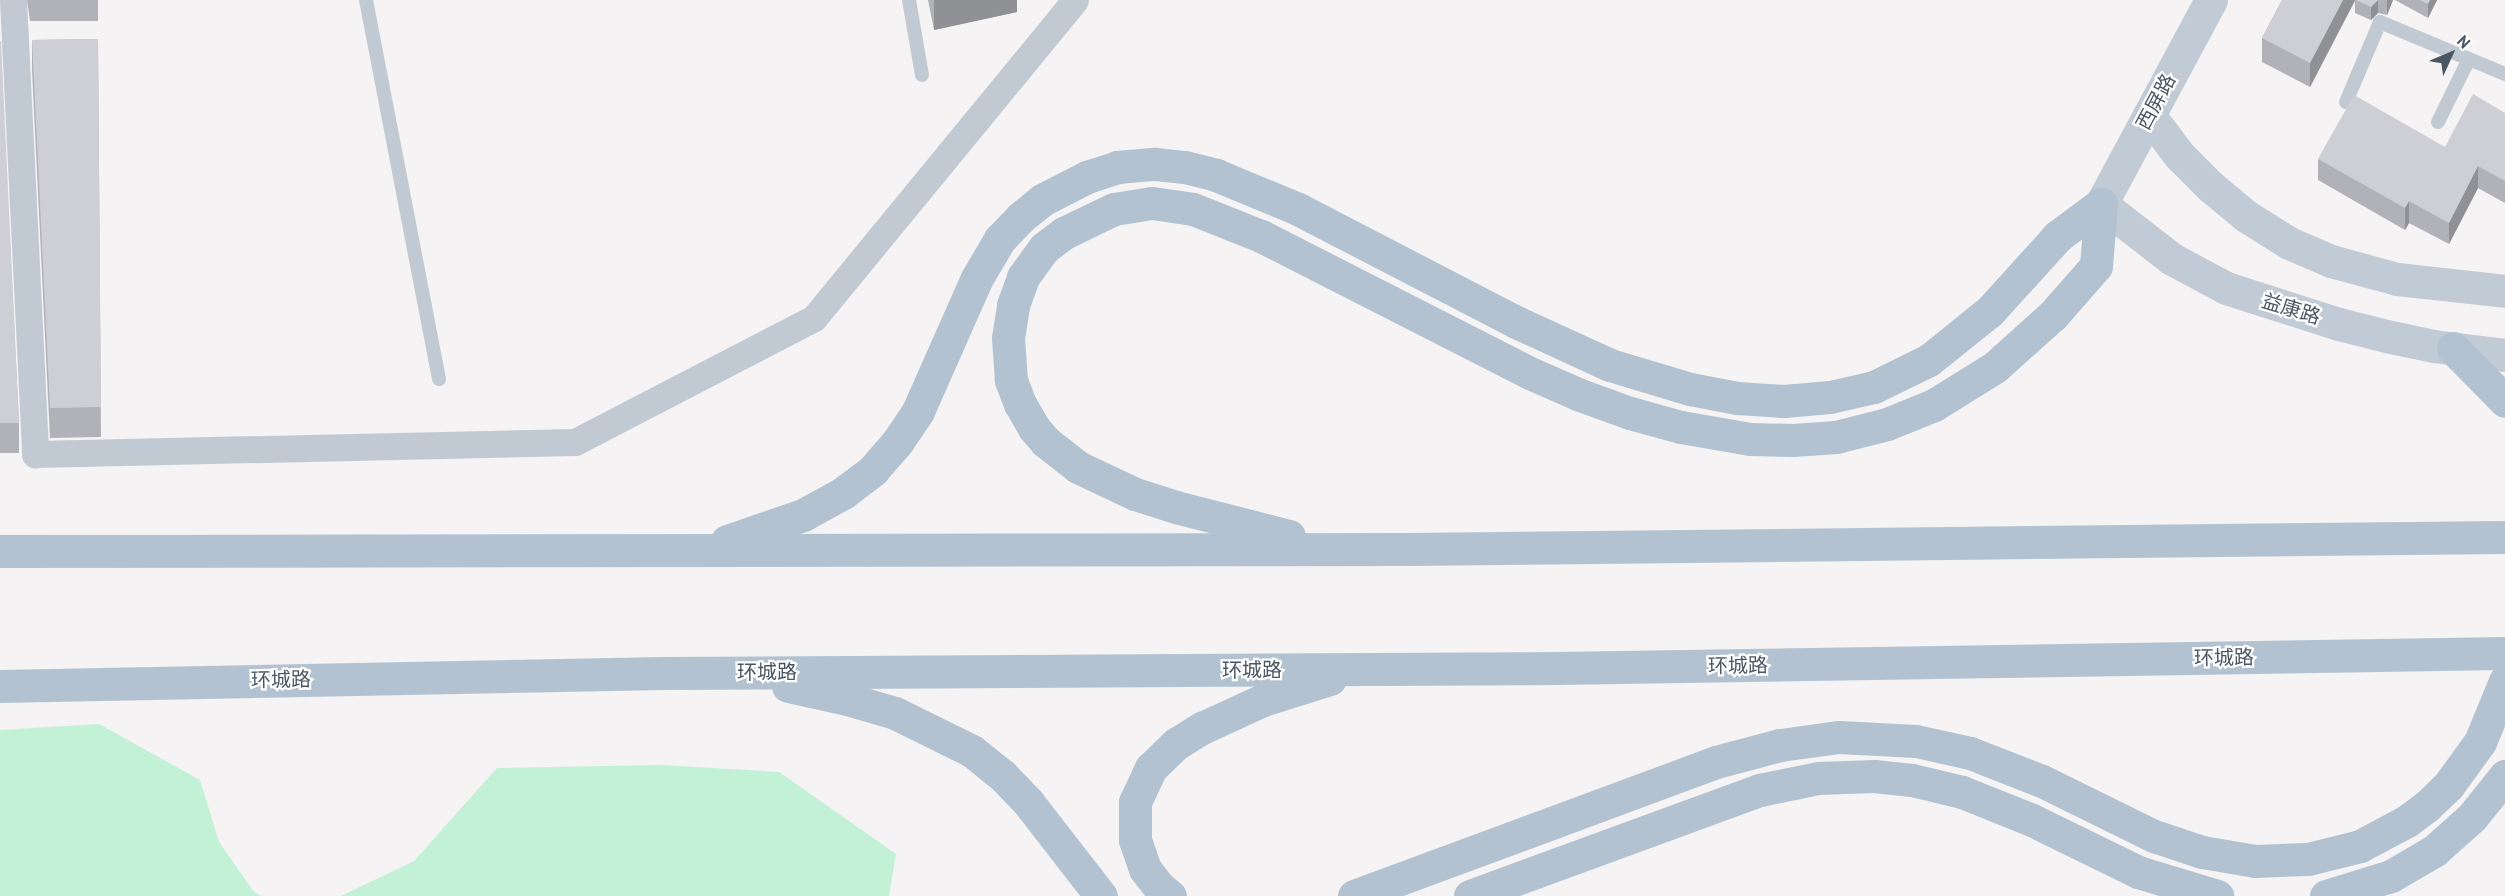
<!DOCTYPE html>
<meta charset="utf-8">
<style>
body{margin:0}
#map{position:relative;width:2505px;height:896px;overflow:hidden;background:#f5f3f3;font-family:"PT Sans","Noto Sans SC",sans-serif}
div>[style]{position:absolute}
.green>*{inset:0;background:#c3f1d5}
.lane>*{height:14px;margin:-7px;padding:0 7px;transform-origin:7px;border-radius:7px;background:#c1cad2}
.street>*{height:27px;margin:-13.5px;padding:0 13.5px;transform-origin:13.5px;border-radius:13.5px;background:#c1cad2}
.secondary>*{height:33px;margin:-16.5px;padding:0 16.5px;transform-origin:16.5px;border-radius:16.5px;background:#c1cbd6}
.primary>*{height:33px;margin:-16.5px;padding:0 16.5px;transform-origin:16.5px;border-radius:16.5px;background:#b3c2d1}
.wall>*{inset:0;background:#b0b2b7}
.shaded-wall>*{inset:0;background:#909195}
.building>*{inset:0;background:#cdcfd5}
span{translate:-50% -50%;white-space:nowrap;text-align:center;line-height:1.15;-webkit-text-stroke:4.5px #fff;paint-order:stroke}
.street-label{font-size:20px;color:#4a5661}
.north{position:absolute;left:2421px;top:24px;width:60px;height:60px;-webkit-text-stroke:4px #fff;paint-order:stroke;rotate:46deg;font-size:16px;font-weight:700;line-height:24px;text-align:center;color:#4a5661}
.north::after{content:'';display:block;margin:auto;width:21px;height:27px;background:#4a5661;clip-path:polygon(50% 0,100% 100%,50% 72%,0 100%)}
</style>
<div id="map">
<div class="green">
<div style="clip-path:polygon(99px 724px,200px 780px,219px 842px,254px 892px,261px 896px,0 896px,0 730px)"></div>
<div style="clip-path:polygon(662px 765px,779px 772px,896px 854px,889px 896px,341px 896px,414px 861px,497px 768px)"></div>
</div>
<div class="lane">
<div style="left:366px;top:0;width:386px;rotate:79.1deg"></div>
<div style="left:909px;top:0;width:76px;rotate:80.2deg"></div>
<div style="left:2346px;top:102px;width:87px;rotate:-67deg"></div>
<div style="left:2380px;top:22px;width:135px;rotate:22.6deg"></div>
<div style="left:2438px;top:122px;width:70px;rotate:-63.8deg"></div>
</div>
<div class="street">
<div style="left:13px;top:0;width:455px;rotate:87.2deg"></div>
<div style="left:35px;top:454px;width:540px;rotate:-1.27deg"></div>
<div style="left:575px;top:442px;width:269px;rotate:-27.4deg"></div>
<div style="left:814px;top:318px;width:411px;rotate:-50.6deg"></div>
</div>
<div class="secondary">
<div style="left:2211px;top:0;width:232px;rotate:118.3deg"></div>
<div style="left:2101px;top:204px;width:90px;rotate:37.8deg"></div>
<div style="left:2172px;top:259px;width:61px;rotate:28.2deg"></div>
<div style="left:2226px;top:288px;width:119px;rotate:17.7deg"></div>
<div style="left:2339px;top:324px;width:49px;rotate:14.3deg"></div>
<div style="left:2386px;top:336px;width:48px;rotate:12deg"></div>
<div style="left:2433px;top:346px;width:73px;rotate:7.1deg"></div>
<div style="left:2149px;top:115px;width:50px;rotate:53.1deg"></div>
<div style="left:2179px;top:155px;width:44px;rotate:45deg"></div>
<div style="left:2210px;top:186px;width:47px;rotate:39.8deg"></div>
<div style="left:2246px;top:216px;width:51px;rotate:32.1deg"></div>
<div style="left:2289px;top:243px;width:46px;rotate:23.2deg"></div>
<div style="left:2331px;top:261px;width:68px;rotate:15.3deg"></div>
<div style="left:2397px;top:279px;width:109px;rotate:6.3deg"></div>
</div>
<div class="primary">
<div style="left:2453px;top:348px;width:74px;rotate:45.5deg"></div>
<div style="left:1289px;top:536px;width:117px;rotate:-165.6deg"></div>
<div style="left:1176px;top:507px;width:43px;rotate:-162.4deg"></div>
<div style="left:1135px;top:494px;width:63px;rotate:-154.7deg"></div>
<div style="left:1078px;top:467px;width:41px;rotate:-142deg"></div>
<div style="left:1046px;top:442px;width:18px;rotate:-131deg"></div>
<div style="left:1034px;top:428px;width:28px;rotate:-120deg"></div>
<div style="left:1020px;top:404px;width:26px;rotate:-111deg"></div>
<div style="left:1011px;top:380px;width:42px;rotate:-94.1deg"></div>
<div style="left:1008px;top:338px;width:33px;rotate:-81deg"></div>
<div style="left:1013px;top:305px;width:30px;rotate:-70deg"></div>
<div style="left:1023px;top:277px;width:36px;rotate:-54deg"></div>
<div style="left:1044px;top:248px;width:25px;rotate:-37deg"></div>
<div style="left:1064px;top:233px;width:55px;rotate:-25.6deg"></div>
<div style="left:1114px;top:209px;width:38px;rotate:-9deg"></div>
<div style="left:1152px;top:203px;width:41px;rotate:8.3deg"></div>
<div style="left:1193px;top:209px;width:73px;rotate:21.7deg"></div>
<div style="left:1261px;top:236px;width:302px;rotate:27deg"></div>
<div style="left:1530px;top:373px;width:55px;rotate:23.7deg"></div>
<div style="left:1580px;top:395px;width:53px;rotate:19.8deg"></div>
<div style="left:1630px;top:413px;width:53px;rotate:15.4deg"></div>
<div style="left:1681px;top:427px;width:70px;rotate:9.9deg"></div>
<div style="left:1750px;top:439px;width:43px;rotate:1.3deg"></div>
<div style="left:1793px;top:440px;width:43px;rotate:-4deg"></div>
<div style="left:1836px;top:437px;width:53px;rotate:-14.3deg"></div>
<div style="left:1887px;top:424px;width:51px;rotate:-22deg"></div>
<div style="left:1934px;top:405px;width:72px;rotate:-31.9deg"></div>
<div style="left:1995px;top:367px;width:78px;rotate:-41.9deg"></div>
<div style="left:2053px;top:315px;width:65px;rotate:-48.7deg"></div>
<div style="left:2096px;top:266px;width:62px;rotate:-85.4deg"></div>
<div style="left:727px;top:541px;width:80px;rotate:-18.9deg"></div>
<div style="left:803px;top:515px;width:46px;rotate:-28.8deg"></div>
<div style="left:843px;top:493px;width:38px;rotate:-37deg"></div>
<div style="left:873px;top:470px;width:38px;rotate:-49deg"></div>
<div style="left:898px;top:441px;width:36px;rotate:-56deg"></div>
<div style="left:918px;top:411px;width:145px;rotate:-66.1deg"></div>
<div style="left:977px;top:278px;width:45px;rotate:-59.5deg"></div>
<div style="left:1000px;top:239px;width:29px;rotate:-46deg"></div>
<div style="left:1020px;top:218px;width:28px;rotate:-39deg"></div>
<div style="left:1042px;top:200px;width:51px;rotate:-27.1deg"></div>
<div style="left:1087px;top:177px;width:32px;rotate:-18deg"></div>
<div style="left:1117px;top:167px;width:38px;rotate:-5deg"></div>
<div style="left:1155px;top:164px;width:30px;rotate:6deg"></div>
<div style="left:1185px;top:167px;width:32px;rotate:14deg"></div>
<div style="left:1216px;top:175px;width:89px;rotate:22.5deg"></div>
<div style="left:1298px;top:209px;width:246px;rotate:27.4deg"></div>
<div style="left:1516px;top:322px;width:103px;rotate:24.6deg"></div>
<div style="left:1610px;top:365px;width:84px;rotate:16.7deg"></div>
<div style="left:1690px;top:389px;width:48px;rotate:10.8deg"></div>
<div style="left:1737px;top:398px;width:47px;rotate:3.7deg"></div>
<div style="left:1784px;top:401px;width:46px;rotate:-5deg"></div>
<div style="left:1830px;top:397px;width:45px;rotate:-12.8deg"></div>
<div style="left:1874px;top:387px;width:61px;rotate:-26.1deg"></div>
<div style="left:1929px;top:360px;width:78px;rotate:-38.8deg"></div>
<div style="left:1990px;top:311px;width:101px;rotate:-47.8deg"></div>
<div style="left:2058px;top:236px;width:54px;rotate:-36.7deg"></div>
<div style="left:0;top:551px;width:1406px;rotate:-0.08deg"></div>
<div style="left:1406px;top:549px;width:1099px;rotate:-0.63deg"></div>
<div style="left:0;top:686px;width:664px;rotate:-1.12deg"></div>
<div style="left:664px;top:673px;width:893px;rotate:-0.32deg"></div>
<div style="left:1557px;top:668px;width:948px;rotate:-0.91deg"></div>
<div style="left:788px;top:686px;width:60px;rotate:12.4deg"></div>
<div style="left:847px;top:699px;width:50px;rotate:16.3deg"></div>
<div style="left:895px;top:713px;width:86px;rotate:26.3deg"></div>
<div style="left:972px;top:751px;width:38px;rotate:39deg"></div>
<div style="left:1002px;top:775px;width:37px;rotate:46deg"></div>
<div style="left:1028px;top:802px;width:119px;rotate:52.2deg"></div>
<div style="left:1170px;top:896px;width:14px;rotate:-141deg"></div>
<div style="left:1159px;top:887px;width:23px;rotate:-128deg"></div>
<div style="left:1145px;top:869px;width:31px;rotate:-109deg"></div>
<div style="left:1135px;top:840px;width:38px;rotate:-90deg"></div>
<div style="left:1135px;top:802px;width:38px;rotate:-65deg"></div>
<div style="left:1151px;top:768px;width:35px;rotate:-44deg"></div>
<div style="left:1176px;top:744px;width:31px;rotate:-32deg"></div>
<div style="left:1202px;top:728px;width:67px;rotate:-24.7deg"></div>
<div style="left:1263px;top:700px;width:70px;rotate:-17.4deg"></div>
<div style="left:1354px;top:896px;width:386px;rotate:-20.3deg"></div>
<div style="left:1716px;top:762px;width:66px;rotate:-14.9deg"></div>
<div style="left:1780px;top:745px;width:60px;rotate:-7.7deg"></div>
<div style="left:1839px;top:737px;width:77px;rotate:3deg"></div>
<div style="left:1916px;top:741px;width:55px;rotate:12.5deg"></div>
<div style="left:1970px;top:753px;width:77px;rotate:21.3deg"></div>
<div style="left:2042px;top:781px;width:125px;rotate:26.2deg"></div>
<div style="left:2154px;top:836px;width:51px;rotate:18.4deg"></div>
<div style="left:2202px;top:852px;width:54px;rotate:9.6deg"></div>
<div style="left:2255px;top:861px;width:53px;rotate:-2.2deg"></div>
<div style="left:2308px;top:859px;width:54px;rotate:-14deg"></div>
<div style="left:2360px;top:846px;width:53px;rotate:-28deg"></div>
<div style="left:2407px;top:821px;width:25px;rotate:-37deg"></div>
<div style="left:2427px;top:806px;width:29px;rotate:-44deg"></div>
<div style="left:2448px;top:786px;width:54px;rotate:-54deg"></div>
<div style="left:2480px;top:742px;width:66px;rotate:-67.7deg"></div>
<div style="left:1470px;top:896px;width:309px;rotate:-20.1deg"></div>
<div style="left:1760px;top:790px;width:59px;rotate:-11.7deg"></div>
<div style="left:1818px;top:778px;width:56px;rotate:-2deg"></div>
<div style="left:1874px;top:776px;width:38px;rotate:6deg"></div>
<div style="left:1912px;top:780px;width:51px;rotate:13.5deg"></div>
<div style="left:1962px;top:792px;width:75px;rotate:21.8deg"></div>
<div style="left:2032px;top:820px;width:118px;rotate:26.1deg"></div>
<div style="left:2138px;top:872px;width:83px;rotate:16.9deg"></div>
<div style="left:2326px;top:896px;width:68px;rotate:-17.1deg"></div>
<div style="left:2391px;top:876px;width:50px;rotate:-30.2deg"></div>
<div style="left:2434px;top:851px;width:51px;rotate:-41.8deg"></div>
<div style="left:2472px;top:817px;width:53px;rotate:-51.2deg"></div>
</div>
<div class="wall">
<div style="clip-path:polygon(27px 0,98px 0,98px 21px,30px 21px)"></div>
<div style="clip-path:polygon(928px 0,1017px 0,1017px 12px,934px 30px)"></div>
<div style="clip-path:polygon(2282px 0,2393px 0,2387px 15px,2378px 13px,2371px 20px,2355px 13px,2355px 1px,2310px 87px,2262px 62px,2262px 38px)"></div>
<div style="clip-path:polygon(2395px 0,2437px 0,2428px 18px)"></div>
<div style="clip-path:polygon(98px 39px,101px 437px,50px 438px,32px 70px,32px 40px)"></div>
<div style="clip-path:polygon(0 41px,19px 423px,19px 453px,0 453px)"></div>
<div style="clip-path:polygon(2505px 113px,2505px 203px,2478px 188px,2449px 244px,2409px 223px,2405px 230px,2318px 180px,2318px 159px,2445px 147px)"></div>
</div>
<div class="shaded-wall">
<div style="clip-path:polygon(934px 0,1017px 0,1017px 12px,934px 30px)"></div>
<div style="clip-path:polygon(2343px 0,2355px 0,2310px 87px,2310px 63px)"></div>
<div style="clip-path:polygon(2378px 0,2378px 13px,2371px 20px,2371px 7px)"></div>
<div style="clip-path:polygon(2387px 0,2393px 0,2387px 15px)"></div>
<div style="clip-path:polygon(2430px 0,2437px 0,2428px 18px,2428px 4px)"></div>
<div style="clip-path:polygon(2478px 166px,2478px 188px,2449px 244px,2449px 223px)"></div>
<div style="clip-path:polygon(2409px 201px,2409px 223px,2405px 230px,2405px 208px)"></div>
</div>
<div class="building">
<div style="clip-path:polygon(2282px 0,2343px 0,2310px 63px,2262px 38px)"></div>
<div style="clip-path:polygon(2356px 0,2378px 0,2371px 7px)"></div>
<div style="clip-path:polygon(2420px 0,2430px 0,2428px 4px)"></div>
<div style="clip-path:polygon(98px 39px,101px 407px,50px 408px,32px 40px)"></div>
<div style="clip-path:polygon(0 41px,1px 41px,19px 423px,0 423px)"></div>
<div style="clip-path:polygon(2473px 94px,2505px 113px,2505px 181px,2478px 166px,2449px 223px,2409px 201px,2405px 208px,2318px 159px,2354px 95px,2445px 147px)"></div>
</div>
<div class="street-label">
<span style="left:2156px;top:102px;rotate:-62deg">西屏路</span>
<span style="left:2291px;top:309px;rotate:17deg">益康路</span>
<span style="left:2224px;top:658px;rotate:-1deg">环城路</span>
<span style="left:1738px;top:666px;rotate:-1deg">环城路</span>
<span style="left:1252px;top:670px">环城路</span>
<span style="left:767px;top:672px">环城路</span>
<span style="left:281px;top:680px;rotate:-1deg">环城路</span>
</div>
<div class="north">N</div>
</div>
